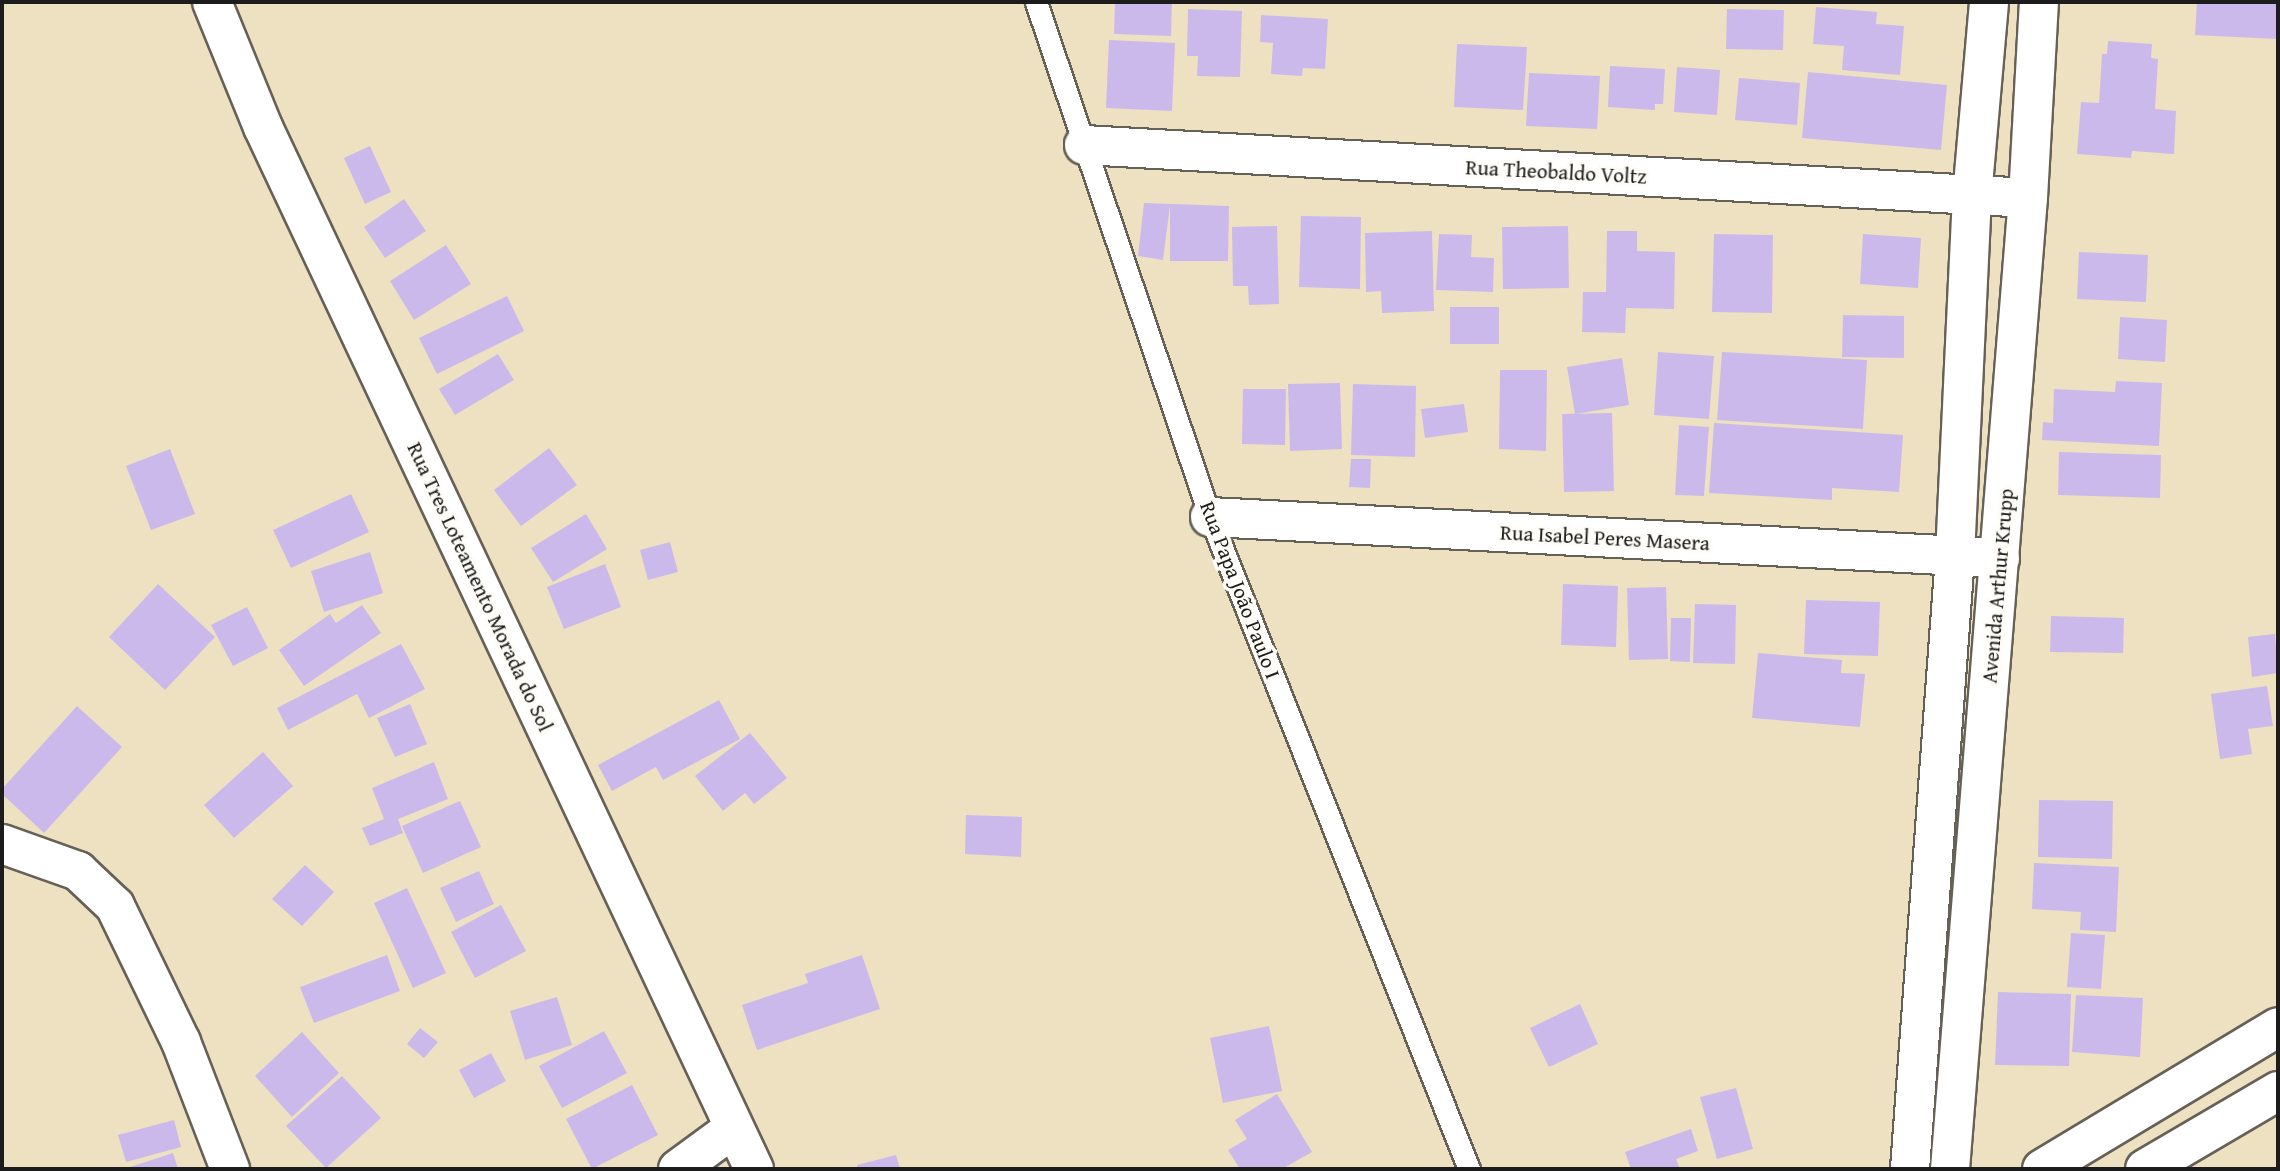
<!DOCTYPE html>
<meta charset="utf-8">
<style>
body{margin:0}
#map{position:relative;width:2280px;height:1171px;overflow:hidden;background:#eee1c1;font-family:"Gentium Book Plus",serif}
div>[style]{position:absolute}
.building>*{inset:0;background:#cbb9eb}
.roads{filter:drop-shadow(2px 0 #666156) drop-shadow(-2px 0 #666156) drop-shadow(0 2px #666156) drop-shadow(0 -2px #666156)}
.service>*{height:21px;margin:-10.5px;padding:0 10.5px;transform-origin:10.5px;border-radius:10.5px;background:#fff}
.minor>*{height:38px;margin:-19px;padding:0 19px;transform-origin:19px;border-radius:19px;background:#fff}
.secondary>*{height:38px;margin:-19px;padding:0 19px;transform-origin:19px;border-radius:19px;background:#fff}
span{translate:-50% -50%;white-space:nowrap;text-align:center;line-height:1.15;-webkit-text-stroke:7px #fdfcf7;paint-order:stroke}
.street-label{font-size:21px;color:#1c1c1c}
.frame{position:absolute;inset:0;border:4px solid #1c1c1c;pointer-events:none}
</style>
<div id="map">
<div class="building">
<div style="clip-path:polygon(1115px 2px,1172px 2px,1171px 36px,1114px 34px)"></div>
<div style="clip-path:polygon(2197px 2px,2278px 2px,2278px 39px,2195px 35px)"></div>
<div style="clip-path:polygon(1816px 7px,1877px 12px,1876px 24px,1904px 26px,1900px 75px,1842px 70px,1844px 46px,1813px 44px)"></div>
<div style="clip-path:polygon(1188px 9px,1242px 11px,1240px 77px,1197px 76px,1198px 56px,1187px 56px)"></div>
<div style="clip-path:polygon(1727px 9px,1784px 10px,1783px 50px,1726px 49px)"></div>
<div style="clip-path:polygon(1261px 15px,1328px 19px,1325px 69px,1303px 68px,1302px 76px,1271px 74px,1273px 43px,1260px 42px)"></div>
<div style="clip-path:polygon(1109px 40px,1175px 43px,1172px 111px,1106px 108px)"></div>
<div style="clip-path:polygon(2108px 41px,2152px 44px,2151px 58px,2158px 59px,2155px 109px,2176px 111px,2174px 154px,2132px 151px,2131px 158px,2077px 154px,2081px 102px,2099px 103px,2102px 54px,2107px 54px)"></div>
<div style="clip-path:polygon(1457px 44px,1527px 47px,1523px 110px,1454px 107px)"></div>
<div style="clip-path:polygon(1610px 66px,1665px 69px,1663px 104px,1655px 104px,1655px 110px,1608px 107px)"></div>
<div style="clip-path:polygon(1677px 67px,1720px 70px,1717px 115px,1674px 112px)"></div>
<div style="clip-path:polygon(1808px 72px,1947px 85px,1941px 150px,1802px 138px)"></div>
<div style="clip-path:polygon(1529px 73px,1600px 76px,1597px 129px,1526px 126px)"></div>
<div style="clip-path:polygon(1739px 78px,1800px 83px,1797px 125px,1735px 120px)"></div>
<div style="clip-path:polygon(370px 146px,391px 192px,365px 204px,344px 158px)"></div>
<div style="clip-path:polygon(404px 199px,426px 231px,385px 258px,364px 227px)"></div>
<div style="clip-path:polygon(1144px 203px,1229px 206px,1228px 261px,1170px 261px,1170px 206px,1163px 260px,1138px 256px)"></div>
<div style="clip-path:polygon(1301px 216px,1361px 217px,1360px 289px,1299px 287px)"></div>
<div style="clip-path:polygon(1277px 226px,1279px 304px,1249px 305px,1248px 286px,1233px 286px,1232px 227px)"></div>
<div style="clip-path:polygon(1568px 226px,1569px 288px,1503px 289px,1502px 227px)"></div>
<div style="clip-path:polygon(1432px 231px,1434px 311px,1382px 313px,1381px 291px,1366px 292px,1365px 233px)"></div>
<div style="clip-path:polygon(1607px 231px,1637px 231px,1637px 251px,1675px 252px,1674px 309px,1626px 308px,1625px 333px,1582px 332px,1583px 292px,1606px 292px)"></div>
<div style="clip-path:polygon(1439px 234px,1472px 235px,1471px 257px,1494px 258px,1493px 292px,1436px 290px)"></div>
<div style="clip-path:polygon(1714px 234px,1773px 235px,1772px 313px,1712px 312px)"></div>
<div style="clip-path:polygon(1863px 234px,1921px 238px,1918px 288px,1860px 284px)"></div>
<div style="clip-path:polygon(446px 245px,471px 284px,414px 320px,390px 281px)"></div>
<div style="clip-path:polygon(2079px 252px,2148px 255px,2146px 302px,2077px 299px)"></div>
<div style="clip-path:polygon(507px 296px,524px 331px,437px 374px,419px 338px)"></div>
<div style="clip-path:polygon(1450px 307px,1499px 307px,1499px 344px,1450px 344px)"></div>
<div style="clip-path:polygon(1843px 315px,1904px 316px,1904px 358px,1842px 357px)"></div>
<div style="clip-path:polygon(2120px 317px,2167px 320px,2165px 362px,2118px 359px)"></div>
<div style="clip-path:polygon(1658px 352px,1714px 356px,1709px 419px,1654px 415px)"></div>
<div style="clip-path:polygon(1722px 352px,1867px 360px,1863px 429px,1717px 420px)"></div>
<div style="clip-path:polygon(498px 354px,514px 380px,455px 415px,439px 389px)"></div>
<div style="clip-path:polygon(1622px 358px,1629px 405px,1575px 414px,1567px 367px)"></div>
<div style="clip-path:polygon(1500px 370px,1547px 370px,1546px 451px,1499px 449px)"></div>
<div style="clip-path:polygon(2116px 381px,2162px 383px,2159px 446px,2042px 440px,2043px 422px,2053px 423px,2054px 389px,2115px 392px)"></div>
<div style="clip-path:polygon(1340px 383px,1342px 449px,1290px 451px,1288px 384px)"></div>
<div style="clip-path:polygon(1353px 384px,1416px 386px,1415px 457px,1351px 455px)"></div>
<div style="clip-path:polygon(1243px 389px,1286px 389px,1285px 445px,1242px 444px)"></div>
<div style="clip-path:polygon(1464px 404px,1468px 432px,1425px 438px,1421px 409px)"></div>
<div style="clip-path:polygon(1612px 413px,1614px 491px,1564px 492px,1562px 414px)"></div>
<div style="clip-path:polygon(1714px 423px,1903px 435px,1899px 492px,1832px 488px,1832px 500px,1709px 493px)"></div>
<div style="clip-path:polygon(1679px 425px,1709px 427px,1704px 496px,1675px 495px)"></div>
<div style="clip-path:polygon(549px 448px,577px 485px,521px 526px,494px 490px)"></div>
<div style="clip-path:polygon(170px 449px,195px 514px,151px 530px,126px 466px)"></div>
<div style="clip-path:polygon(2059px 452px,2161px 455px,2160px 498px,2058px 495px)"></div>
<div style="clip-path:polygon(1351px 459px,1371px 459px,1370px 488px,1349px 487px)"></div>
<div style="clip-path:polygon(351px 494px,369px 532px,291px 568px,273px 530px)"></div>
<div style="clip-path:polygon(586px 514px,607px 549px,553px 582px,531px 548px)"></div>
<div style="clip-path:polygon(670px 542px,678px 572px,648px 580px,640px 550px)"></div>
<div style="clip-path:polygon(370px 552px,383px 593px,324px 612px,311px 571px)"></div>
<div style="clip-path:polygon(605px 564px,621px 607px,564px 629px,547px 587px)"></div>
<div style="clip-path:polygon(158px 584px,215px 637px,165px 690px,109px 637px)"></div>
<div style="clip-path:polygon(1563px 584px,1618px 586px,1616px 647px,1561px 645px)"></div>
<div style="clip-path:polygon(1666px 587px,1668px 659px,1629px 660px,1627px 588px)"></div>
<div style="clip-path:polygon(1806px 600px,1880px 602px,1878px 656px,1804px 654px)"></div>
<div style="clip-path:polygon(1695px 604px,1736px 605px,1735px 664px,1693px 663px)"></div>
<div style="clip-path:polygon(362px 605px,381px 633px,304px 686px,279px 650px,330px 614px,336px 623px)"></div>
<div style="clip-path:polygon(247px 607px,268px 648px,233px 666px,211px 625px)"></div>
<div style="clip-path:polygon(2051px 616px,2124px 618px,2123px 653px,2050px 652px)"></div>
<div style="clip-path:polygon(1671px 618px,1691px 618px,1690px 662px,1670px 661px)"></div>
<div style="clip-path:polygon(2275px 634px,2278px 673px,2252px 677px,2248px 637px)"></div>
<div style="clip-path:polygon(401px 644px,425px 689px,369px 718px,357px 694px,288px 730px,277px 708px)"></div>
<div style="clip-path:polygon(1758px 653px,1842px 660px,1841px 673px,1865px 674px,1860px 727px,1752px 718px)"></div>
<div style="clip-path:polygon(2267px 686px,2273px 726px,2248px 729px,2252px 754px,2220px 759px,2211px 694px)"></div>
<div style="clip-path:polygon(719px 700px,740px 739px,663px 780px,656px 767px,612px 791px,598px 765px)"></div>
<div style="clip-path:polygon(410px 704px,427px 744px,395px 757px,377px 718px)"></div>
<div style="clip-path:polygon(77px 706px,122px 747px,44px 833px,2px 794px,2px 789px)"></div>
<div style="clip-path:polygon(750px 733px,787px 778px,754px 804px,745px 793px,723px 811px,695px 776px)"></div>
<div style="clip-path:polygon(263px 752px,293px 786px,234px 838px,204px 805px)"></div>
<div style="clip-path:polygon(434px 762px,448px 799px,398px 819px,403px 833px,370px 846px,362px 828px,384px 819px,372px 788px)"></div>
<div style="clip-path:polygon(2039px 800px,2113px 801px,2112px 859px,2038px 857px)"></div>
<div style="clip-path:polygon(460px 801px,481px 847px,423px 873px,402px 826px)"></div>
<div style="clip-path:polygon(966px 815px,1022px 817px,1021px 857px,965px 854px)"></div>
<div style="clip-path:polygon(2034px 863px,2119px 867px,2116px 932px,2080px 930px,2081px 912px,2032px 909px)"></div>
<div style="clip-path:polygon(305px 865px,334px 892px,302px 926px,272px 899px)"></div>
<div style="clip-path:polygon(479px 871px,494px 904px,456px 922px,440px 888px)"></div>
<div style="clip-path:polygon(407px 888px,446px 973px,413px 988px,374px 903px)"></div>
<div style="clip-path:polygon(501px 905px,526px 951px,475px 978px,451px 932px)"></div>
<div style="clip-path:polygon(2071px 933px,2105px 935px,2101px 989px,2067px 987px)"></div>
<div style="clip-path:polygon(387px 955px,400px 991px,314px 1023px,300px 987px)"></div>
<div style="clip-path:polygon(862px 955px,880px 1009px,757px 1050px,742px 1005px,808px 983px,805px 974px)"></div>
<div style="clip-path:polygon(1998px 992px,2071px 994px,2069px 1066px,1995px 1065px)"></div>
<div style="clip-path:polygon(2076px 995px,2143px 998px,2140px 1057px,2072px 1052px)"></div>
<div style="clip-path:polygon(557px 997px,572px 1045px,525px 1060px,510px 1011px)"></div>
<div style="clip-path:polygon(1580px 1004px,1598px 1044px,1549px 1067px,1530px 1028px)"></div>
<div style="clip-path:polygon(1269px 1026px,1282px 1091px,1223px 1103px,1210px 1038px)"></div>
<div style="clip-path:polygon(420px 1028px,438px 1042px,424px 1058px,407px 1044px)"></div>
<div style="clip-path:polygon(604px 1031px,627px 1073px,562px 1108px,539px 1066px)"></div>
<div style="clip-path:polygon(302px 1032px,339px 1073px,292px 1117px,255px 1076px)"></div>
<div style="clip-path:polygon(491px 1053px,506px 1081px,474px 1098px,459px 1070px)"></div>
<div style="clip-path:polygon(342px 1076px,381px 1118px,326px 1168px,286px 1126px)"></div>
<div style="clip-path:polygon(632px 1085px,658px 1135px,592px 1169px,566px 1119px)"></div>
<div style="clip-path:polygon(1736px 1088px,1753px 1149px,1717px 1159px,1700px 1097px)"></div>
<div style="clip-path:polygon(1277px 1094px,1312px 1152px,1282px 1169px,1240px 1169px,1228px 1150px,1247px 1139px,1235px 1120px)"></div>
<div style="clip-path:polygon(174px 1120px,181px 1147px,126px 1162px,118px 1135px)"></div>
<div style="clip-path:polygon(1691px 1129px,1698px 1151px,1676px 1159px,1680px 1169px,1631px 1169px,1625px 1152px)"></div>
<div style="clip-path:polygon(173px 1153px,178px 1169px,124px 1169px)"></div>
<div style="clip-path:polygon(896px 1155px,900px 1169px,858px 1169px,857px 1165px)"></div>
</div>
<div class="roads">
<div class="service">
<div style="left:1036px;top:2px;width:544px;rotate:71.33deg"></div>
<div style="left:1210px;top:517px;width:702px;rotate:68.34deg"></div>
</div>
<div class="minor">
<div style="left:212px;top:2px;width:135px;rotate:67.8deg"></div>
<div style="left:263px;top:127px;width:1152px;rotate:64.77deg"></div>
<div style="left:1084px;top:145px;width:945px;rotate:3.21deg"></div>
<div style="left:1210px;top:517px;width:791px;rotate:2.97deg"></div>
<div style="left:2px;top:844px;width:81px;rotate:19.6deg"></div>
<div style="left:78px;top:871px;width:51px;rotate:43.4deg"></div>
<div style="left:115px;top:906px;width:151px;rotate:64.1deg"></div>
<div style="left:181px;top:1042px;width:136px;rotate:68.9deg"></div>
<div style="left:678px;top:1169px;width:69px;rotate:-36.2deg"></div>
</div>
<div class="secondary">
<div style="left:1910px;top:1169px;width:615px;rotate:-85.8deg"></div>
<div style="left:1955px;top:556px;width:359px;rotate:-87.3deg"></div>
<div style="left:1972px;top:197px;width:196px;rotate:-85deg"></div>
<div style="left:1950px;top:1169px;width:974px;rotate:-85.41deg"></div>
<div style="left:2028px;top:198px;width:196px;rotate:-86.8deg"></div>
<div style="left:2042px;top:1169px;width:275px;rotate:-31deg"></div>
<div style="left:2145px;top:1169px;width:154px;rotate:-30.4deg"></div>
</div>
</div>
<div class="street-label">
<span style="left:1556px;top:172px;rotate:3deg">Rua Theobaldo Voltz</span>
<span style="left:1605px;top:538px;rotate:3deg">Rua Isabel Peres Masera</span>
<span style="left:1998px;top:586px;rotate:-85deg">Avenida Arthur Krupp</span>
<span style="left:480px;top:587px;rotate:65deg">Rua Tres Loteamento Morada do Sol</span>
<span style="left:1240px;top:590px;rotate:69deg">Rua Papa João Paulo I</span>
</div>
<div class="frame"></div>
</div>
